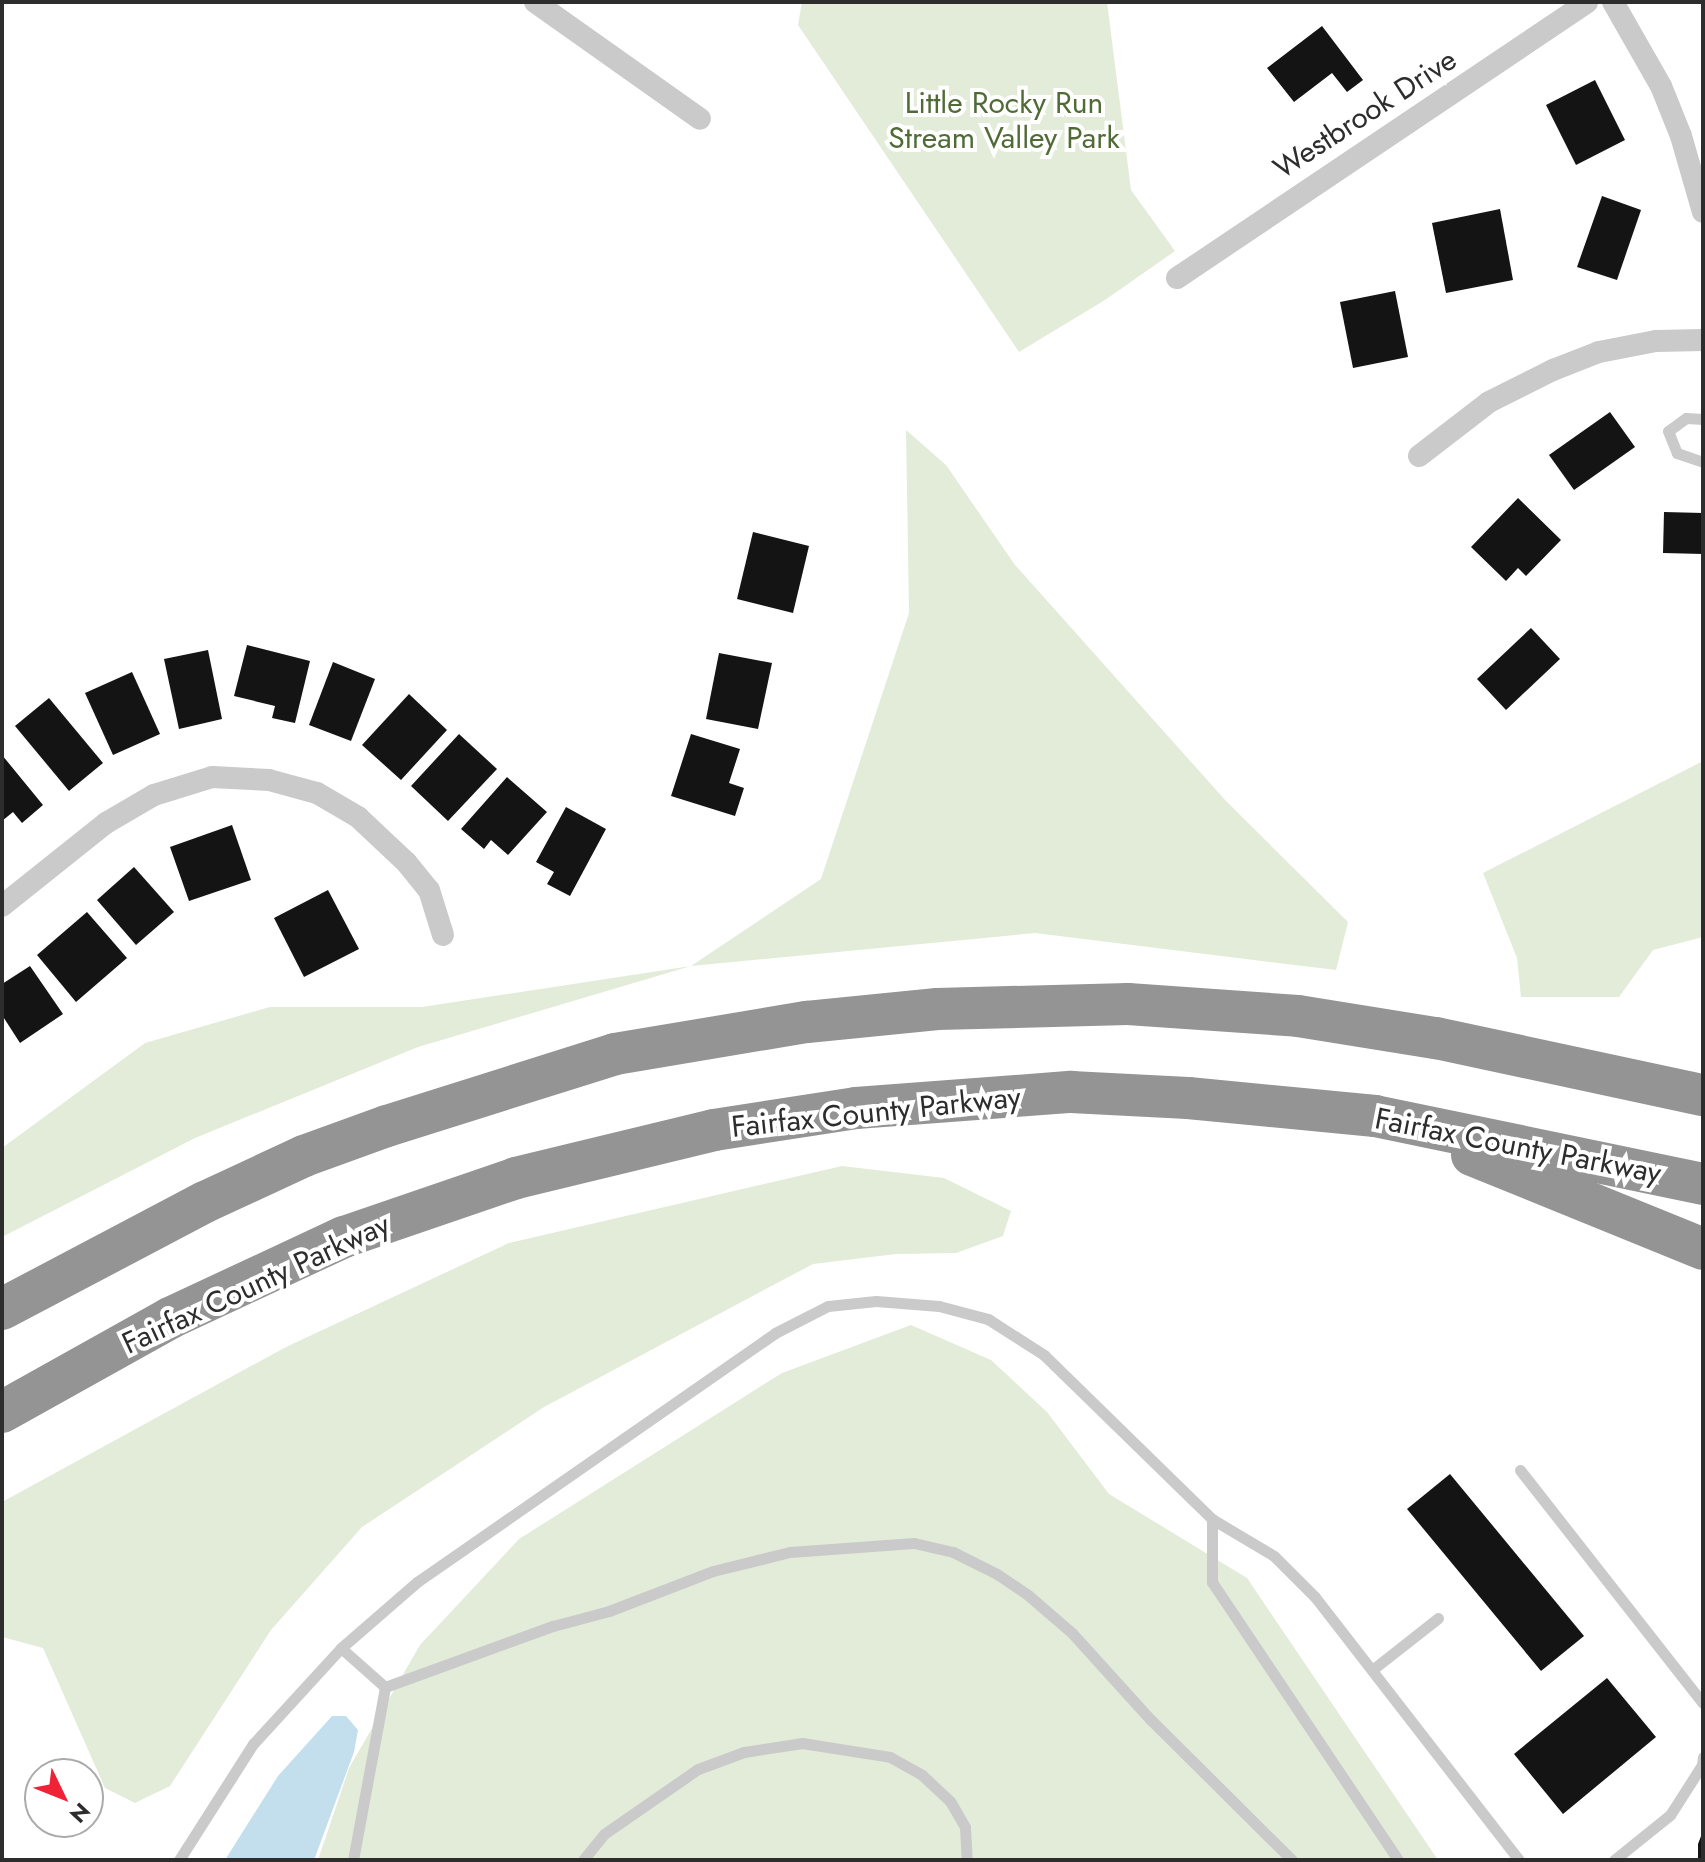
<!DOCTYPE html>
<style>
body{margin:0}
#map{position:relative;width:1705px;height:1862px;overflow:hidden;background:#fff;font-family:Jost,sans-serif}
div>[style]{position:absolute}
.green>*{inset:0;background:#e3ecd9}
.water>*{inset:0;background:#c3deed}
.building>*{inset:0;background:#141414}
.service>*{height:11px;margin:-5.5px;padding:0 5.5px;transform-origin:5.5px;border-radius:5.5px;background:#cacaca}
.minor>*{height:22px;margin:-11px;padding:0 11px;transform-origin:11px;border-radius:11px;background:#cacaca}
.motorway>*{height:42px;margin:-21px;padding:0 21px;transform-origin:21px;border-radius:21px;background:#949494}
span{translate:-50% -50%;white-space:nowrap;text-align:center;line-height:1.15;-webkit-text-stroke:8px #fff;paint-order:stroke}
.park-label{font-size:30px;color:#516b37}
.street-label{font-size:30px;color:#2d2d2d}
.frame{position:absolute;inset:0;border:4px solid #2d2d2d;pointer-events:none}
.north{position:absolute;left:24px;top:1758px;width:80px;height:80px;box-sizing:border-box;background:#fff;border:2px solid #ababab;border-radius:50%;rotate:133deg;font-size:22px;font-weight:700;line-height:32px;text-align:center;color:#2d2d2d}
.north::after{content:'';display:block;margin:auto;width:28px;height:36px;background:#f02236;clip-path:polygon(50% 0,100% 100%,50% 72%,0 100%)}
</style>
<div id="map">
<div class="green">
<div style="clip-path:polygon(802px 2px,1107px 2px,1131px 190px,1175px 251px,1105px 300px,1019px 352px,798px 25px)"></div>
<div style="clip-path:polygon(906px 430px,946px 465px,1015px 565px,1226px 801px,1348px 922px,1336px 970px,1035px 933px,691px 966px,418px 1047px,195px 1138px,2px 1237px,2px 1148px,145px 1043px,270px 1007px,422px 1007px,691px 966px,821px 879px,909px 613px)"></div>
<div style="clip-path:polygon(1703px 761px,1703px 937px,1653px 950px,1619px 997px,1521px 997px,1517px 958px,1483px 873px)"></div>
<div style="clip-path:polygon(842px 1166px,944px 1178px,1011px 1211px,1003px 1236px,956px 1253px,896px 1254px,813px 1264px,544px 1407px,362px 1527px,271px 1630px,170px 1786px,135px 1803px,105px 1788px,43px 1648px,2px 1637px,2px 1502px,286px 1347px,509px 1243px)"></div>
<div style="clip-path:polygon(911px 1325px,991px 1360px,1047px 1412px,1109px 1494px,1247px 1578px,1438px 1860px,318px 1860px,349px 1768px,420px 1645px,519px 1539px,782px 1373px)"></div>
</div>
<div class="water">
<div style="clip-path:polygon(332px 1716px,346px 1716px,358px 1730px,354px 1752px,314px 1860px,225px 1860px,278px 1776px)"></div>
</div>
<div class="building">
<div style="clip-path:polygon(1322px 26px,1363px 80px,1347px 92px,1332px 73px,1294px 102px,1267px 68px)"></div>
<div style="clip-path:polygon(1595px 80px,1625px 140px,1576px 165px,1546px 105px)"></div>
<div style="clip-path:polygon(1602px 196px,1641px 210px,1617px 280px,1577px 267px)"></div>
<div style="clip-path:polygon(1500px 209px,1513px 280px,1446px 293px,1432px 223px)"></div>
<div style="clip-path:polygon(1395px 291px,1408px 357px,1353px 368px,1340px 302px)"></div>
<div style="clip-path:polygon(1610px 412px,1635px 447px,1574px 490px,1549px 455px)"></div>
<div style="clip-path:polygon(1518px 498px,1561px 540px,1526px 576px,1518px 568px,1506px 581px,1471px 547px)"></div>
<div style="clip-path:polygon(1664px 512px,1703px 513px,1703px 554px,1663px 553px)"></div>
<div style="clip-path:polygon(753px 532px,809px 546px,793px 613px,737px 599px)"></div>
<div style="clip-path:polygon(1531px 628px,1560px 659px,1506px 710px,1477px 679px)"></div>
<div style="clip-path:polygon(247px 645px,310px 661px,295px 723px,272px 718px,275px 706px,234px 696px)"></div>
<div style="clip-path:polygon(208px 650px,222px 719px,179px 729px,164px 659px)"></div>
<div style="clip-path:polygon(719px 653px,772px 663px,758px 729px,706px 719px)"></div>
<div style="clip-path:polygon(333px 662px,375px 679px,351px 741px,309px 725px)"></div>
<div style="clip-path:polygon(132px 672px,160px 734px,113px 755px,85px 693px)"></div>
<div style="clip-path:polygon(409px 694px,447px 730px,401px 780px,362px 745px)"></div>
<div style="clip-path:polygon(49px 698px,103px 763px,69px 791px,15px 726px)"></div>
<div style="clip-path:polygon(459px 734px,497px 769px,448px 821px,411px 786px)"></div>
<div style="clip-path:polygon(691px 734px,740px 749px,729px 783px,744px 788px,735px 816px,671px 796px)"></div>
<div style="clip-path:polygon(2px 755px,43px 805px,22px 823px,13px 812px,2px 821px)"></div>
<div style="clip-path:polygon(507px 777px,547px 812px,508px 855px,491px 840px,484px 849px,461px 829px)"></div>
<div style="clip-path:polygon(566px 807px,606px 829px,570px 896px,547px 884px,554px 872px,536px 862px)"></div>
<div style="clip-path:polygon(232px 825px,251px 880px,189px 901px,170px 847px)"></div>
<div style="clip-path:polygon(134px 867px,174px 912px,136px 945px,97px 900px)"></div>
<div style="clip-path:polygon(328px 890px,359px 949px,304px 977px,274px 918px)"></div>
<div style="clip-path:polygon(87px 912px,127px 958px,76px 1002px,37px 955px)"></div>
<div style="clip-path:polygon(30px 966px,63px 1014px,20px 1043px,2px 1015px,2px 984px)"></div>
<div style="clip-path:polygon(1450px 1474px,1584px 1636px,1541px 1671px,1407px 1509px)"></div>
<div style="clip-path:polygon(1607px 1678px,1656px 1737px,1563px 1814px,1514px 1754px)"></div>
<div style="clip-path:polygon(1703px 1831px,1703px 1860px,1698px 1860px,1698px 1844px)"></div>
</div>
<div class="service">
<div style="left:1703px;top:419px;width:17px;rotate:-177deg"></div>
<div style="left:1686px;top:418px;width:22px;rotate:144deg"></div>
<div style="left:1668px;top:431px;width:24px;rotate:68deg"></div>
<div style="left:1677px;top:453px;width:28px;rotate:19deg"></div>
<div style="left:1520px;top:1470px;width:296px;rotate:51.9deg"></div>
<div style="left:1212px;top:1519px;width:63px;rotate:90deg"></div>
<div style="left:1212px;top:1582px;width:334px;rotate:56.2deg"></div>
<div style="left:341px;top:1648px;width:59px;rotate:41.6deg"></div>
<div style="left:385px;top:1687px;width:179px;rotate:-20deg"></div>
<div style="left:553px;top:1626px;width:58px;rotate:-15deg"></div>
<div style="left:609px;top:1611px;width:111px;rotate:-21deg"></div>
<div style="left:713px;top:1571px;width:79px;rotate:-13.9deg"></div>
<div style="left:790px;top:1552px;width:124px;rotate:-4.2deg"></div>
<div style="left:914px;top:1543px;width:40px;rotate:13deg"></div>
<div style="left:953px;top:1552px;width:49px;rotate:26.6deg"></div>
<div style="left:997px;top:1574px;width:37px;rotate:34deg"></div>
<div style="left:1028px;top:1595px;width:58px;rotate:40.8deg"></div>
<div style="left:1072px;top:1633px;width:116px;rotate:47.8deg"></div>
<div style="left:1150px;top:1719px;width:200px;rotate:44.8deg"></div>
<div style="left:1372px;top:1670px;width:84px;rotate:-38.2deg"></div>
<div style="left:179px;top:1860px;width:138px;rotate:-57.5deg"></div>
<div style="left:253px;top:1744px;width:130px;rotate:-47.5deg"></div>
<div style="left:341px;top:1648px;width:101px;rotate:-41deg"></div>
<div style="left:417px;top:1582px;width:436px;rotate:-34.8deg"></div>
<div style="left:775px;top:1333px;width:59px;rotate:-27deg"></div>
<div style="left:828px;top:1306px;width:48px;rotate:-5.9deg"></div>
<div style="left:876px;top:1301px;width:63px;rotate:4.5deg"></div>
<div style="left:939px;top:1306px;width:51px;rotate:14.9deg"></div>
<div style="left:988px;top:1319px;width:67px;rotate:32.7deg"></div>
<div style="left:1044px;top:1355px;width:235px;rotate:44.3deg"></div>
<div style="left:1212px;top:1519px;width:72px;rotate:30.8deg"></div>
<div style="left:1274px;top:1556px;width:58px;rotate:45deg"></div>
<div style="left:1315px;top:1597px;width:333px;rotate:52.2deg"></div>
<div style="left:353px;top:1860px;width:176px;rotate:-79.5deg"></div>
<div style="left:583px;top:1860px;width:33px;rotate:-51deg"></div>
<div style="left:604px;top:1834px;width:114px;rotate:-34.7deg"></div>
<div style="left:698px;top:1769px;width:49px;rotate:-20.3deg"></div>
<div style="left:744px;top:1752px;width:59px;rotate:-8.8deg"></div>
<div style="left:802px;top:1743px;width:89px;rotate:9deg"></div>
<div style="left:890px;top:1757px;width:37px;rotate:29deg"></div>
<div style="left:922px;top:1775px;width:38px;rotate:43deg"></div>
<div style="left:950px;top:1801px;width:30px;rotate:60deg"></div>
<div style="left:965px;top:1827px;width:33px;rotate:87deg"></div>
<div style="left:1614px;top:1860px;width:72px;rotate:-38.8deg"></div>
<div style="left:1670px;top:1815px;width:59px;rotate:-57.4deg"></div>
<div style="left:1702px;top:1765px;width:8px;rotate:-83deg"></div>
</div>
<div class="minor">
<div style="left:535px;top:2px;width:202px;rotate:35.3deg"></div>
<div style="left:1613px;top:2px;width:97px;rotate:60.3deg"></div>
<div style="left:1661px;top:86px;width:54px;rotate:68.2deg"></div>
<div style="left:1681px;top:136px;width:79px;rotate:73.9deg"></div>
<div style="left:1177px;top:278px;width:494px;rotate:-33.9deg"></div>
<div style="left:1419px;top:456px;width:88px;rotate:-37.6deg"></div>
<div style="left:1489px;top:402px;width:72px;rotate:-26.6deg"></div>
<div style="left:1553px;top:370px;width:49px;rotate:-21.4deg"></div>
<div style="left:1599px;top:352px;width:58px;rotate:-10.9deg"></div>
<div style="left:1656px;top:341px;width:47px;rotate:-1.2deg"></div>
<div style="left:2px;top:906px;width:133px;rotate:-38.6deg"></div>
<div style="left:106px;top:823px;width:56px;rotate:-30.3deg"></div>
<div style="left:154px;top:795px;width:61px;rotate:-17.2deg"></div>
<div style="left:212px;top:777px;width:57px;rotate:3deg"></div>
<div style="left:269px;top:780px;width:50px;rotate:15.2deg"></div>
<div style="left:317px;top:793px;width:48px;rotate:30.3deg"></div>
<div style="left:358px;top:817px;width:66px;rotate:43.2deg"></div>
<div style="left:406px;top:862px;width:36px;rotate:51deg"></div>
<div style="left:429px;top:890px;width:47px;rotate:72.7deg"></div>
</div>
<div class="motorway">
<div style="left:1472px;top:1155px;width:249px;rotate:22.1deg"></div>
<div style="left:2px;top:1309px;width:229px;rotate:-27.8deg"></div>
<div style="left:205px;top:1202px;width:109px;rotate:-24.9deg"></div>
<div style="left:304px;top:1156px;width:88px;rotate:-19.9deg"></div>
<div style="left:387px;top:1126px;width:239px;rotate:-17.5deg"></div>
<div style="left:615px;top:1054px;width:195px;rotate:-9.5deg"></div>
<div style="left:807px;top:1022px;width:131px;rotate:-5.7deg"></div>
<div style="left:937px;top:1009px;width:191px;rotate:-1.5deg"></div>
<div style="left:1128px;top:1004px;width:170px;rotate:4deg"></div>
<div style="left:1298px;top:1016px;width:140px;rotate:9.1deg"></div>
<div style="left:1436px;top:1038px;width:273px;rotate:12.1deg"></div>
<div style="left:2px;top:1412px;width:193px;rotate:-29.2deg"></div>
<div style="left:170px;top:1318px;width:192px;rotate:-25deg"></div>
<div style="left:344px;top:1237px;width:182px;rotate:-18.9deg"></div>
<div style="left:516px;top:1178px;width:204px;rotate:-13.6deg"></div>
<div style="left:714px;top:1130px;width:144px;rotate:-8.8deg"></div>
<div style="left:856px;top:1108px;width:216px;rotate:-4.3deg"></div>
<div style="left:1071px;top:1092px;width:117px;rotate:2.9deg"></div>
<div style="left:1188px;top:1098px;width:188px;rotate:5.5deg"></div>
<div style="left:1375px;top:1116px;width:335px;rotate:11.7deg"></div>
</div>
<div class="park-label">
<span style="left:1004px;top:120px">Little Rocky Run<br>Stream Valley Park</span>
</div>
<div class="street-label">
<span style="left:1365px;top:114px;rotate:-33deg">Westbrook Drive</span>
<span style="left:876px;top:1112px;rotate:-6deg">Fairfax County Parkway</span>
<span style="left:1518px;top:1146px;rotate:11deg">Fairfax County Parkway</span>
<span style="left:256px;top:1284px;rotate:-25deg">Fairfax County Parkway</span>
</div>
<div class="frame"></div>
<div class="north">N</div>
</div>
